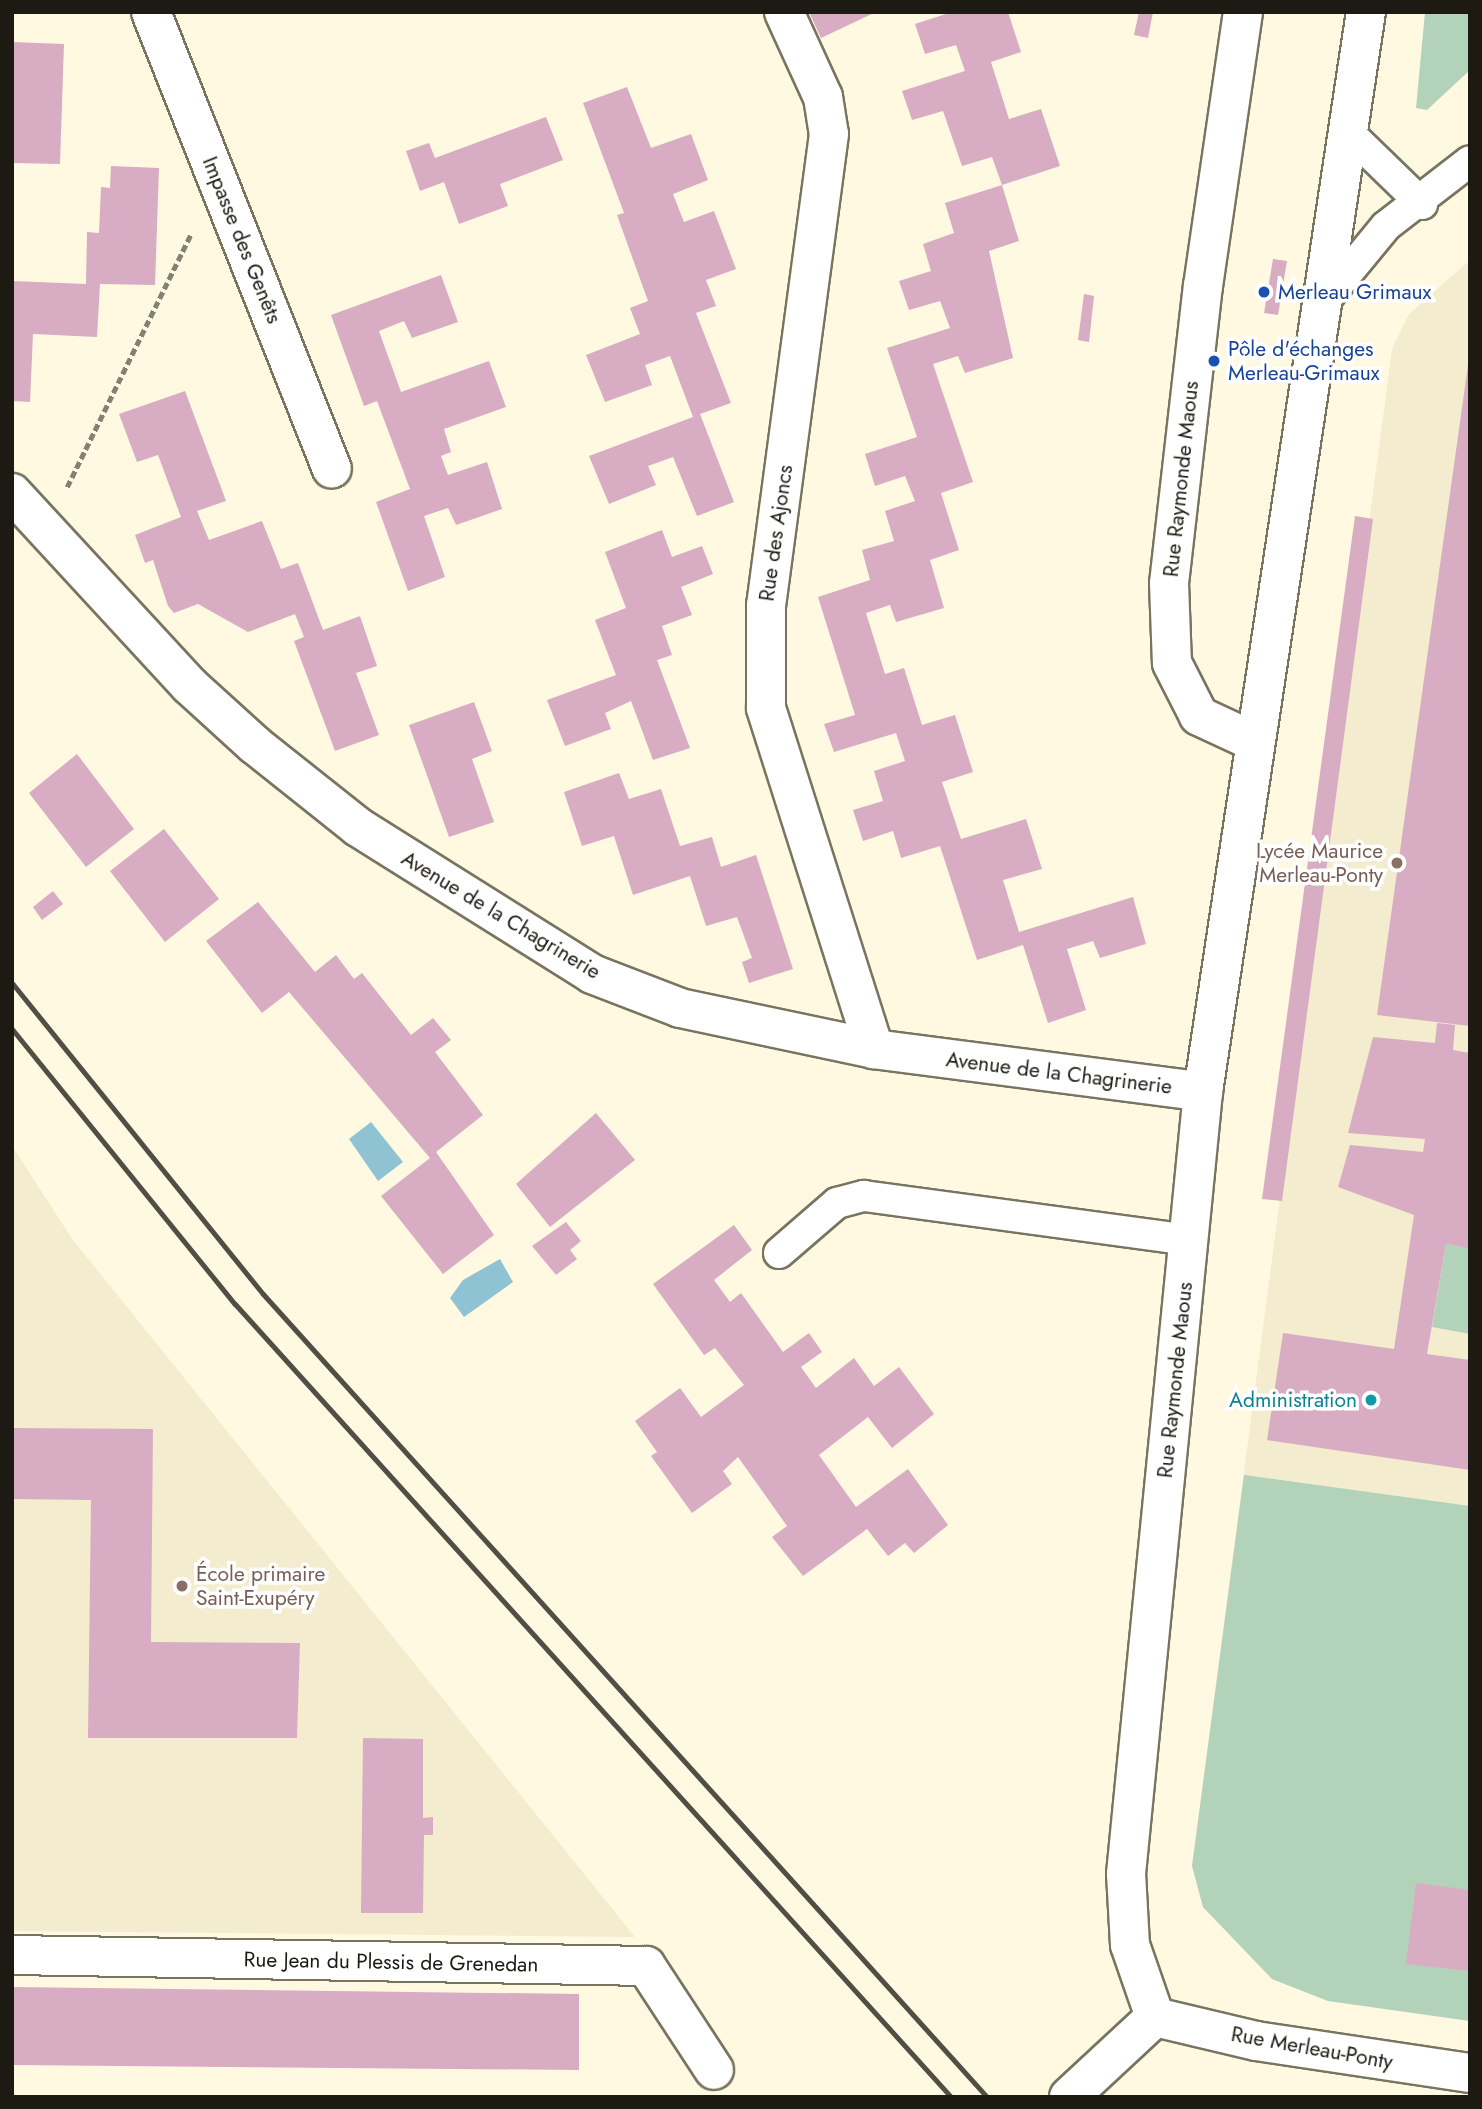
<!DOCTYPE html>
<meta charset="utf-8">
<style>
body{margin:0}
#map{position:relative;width:1482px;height:2109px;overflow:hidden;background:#fff9e2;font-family:Jost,sans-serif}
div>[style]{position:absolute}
.built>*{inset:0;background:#f4ecce}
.green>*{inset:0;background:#b2d3ba}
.water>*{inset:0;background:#8fc3d3}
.building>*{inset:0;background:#d8acc3}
.path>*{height:4.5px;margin-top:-2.25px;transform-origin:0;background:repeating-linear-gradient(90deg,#848072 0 7px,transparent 0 10.5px)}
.roads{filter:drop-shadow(2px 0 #797460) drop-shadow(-2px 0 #797460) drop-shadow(0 2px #797460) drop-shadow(0 -2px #797460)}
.service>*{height:30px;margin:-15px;padding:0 15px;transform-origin:15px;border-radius:15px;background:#fff}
.minor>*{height:38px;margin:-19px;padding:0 19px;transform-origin:19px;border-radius:19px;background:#fff}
.rail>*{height:5px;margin:-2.5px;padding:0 2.5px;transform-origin:2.5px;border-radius:2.5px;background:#514f43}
.dots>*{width:19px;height:19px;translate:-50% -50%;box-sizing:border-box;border:4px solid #fff;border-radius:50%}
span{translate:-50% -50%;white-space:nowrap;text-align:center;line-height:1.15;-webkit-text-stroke:7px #fff;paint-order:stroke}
.street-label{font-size:21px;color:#1c1a12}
.transit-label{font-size:21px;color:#164399}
.left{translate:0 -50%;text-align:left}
.education-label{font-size:21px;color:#785e54}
.right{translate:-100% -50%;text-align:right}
.culture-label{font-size:21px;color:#0d838f}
.frame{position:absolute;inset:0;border:14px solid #1c1a12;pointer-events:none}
</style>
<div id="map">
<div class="built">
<div style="clip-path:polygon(1470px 260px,1470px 2021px,1328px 2001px,1272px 1979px,1203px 1907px,1192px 1866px,1392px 349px,1409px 314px)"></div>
<div style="clip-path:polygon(12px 1146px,73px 1240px,635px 1937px,12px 1931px)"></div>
</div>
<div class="green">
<div style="clip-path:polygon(1425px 12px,1470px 12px,1470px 70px,1427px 110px,1416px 108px)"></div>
<div style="clip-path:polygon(1446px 1244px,1470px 1249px,1470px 1334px,1432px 1327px)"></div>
<div style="clip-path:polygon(1244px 1475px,1470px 1506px,1470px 2021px,1328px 2001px,1272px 1979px,1203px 1907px,1192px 1866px)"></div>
</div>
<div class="water">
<div style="clip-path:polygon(371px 1122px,403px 1162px,378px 1181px,349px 1139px)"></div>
<div style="clip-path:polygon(500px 1259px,513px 1282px,464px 1317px,450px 1298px,463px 1280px)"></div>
</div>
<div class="building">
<div style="clip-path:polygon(809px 12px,876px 12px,821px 38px)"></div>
<div style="clip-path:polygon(952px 12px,1008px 12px,1021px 52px,991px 62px,1009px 119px,1041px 109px,1060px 166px,1002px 185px,992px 157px,962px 166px,943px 111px,912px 120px,902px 91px,965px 71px,956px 45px,925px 54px,915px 24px)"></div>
<div style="clip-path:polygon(1139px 12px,1153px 12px,1148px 38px,1134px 35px)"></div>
<div style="clip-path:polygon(12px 42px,64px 44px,60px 164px,13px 163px)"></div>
<div style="clip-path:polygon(627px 87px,651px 148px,691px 134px,708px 180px,673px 194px,684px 222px,714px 211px,736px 269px,706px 280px,716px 306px,696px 313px,731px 403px,700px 414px,734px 502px,697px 516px,673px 457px,648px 466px,656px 485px,609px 504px,589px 456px,693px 417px,670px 356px,645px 365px,652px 385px,605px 402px,586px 355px,640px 334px,630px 308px,648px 301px,617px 215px,624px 213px,583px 103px)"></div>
<div style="clip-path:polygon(546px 117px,563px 160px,500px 184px,508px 206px,459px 224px,444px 182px,420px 191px,406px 151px,429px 143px,435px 158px)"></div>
<div style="clip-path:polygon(111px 166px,159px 168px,155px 285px,100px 284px,97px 337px,33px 334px,30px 402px,12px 401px,12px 281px,86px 284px,87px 232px,99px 233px,101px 187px,110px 188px)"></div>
<div style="clip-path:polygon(1002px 185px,1019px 241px,989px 251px,1013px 358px,965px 373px,958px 356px,933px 364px,973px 482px,941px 493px,959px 550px,930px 560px,944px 608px,896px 622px,890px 605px,866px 613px,885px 674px,904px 668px,922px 725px,955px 715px,973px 772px,942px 782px,961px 839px,1026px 819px,1042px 869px,1003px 880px,1019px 932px,1133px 897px,1146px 944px,1100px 958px,1093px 941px,1067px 949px,1086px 1010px,1048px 1023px,1023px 945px,977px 960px,940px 846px,901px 858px,893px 831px,863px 841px,853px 810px,883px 801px,874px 771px,905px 761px,896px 733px,834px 752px,824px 724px,855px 715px,818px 597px,870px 580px,862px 550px,894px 541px,885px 511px,915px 501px,905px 476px,875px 486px,865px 454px,917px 437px,887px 348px,950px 328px,940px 301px,909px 310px,899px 281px,931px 271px,923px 244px,954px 233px,945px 203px)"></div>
<div style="clip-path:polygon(1273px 259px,1287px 261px,1278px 315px,1264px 313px)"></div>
<div style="clip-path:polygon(441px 275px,458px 322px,412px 338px,404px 321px,379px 331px,401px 392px,489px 361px,506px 407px,444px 429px,451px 452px,441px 456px,448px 475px,487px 462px,502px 509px,456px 525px,448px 508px,424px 516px,445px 577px,408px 591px,376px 502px,410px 489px,377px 401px,364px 406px,331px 315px)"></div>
<div style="clip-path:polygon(1084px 294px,1094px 296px,1089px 342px,1078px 340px)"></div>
<div style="clip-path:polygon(1468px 365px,1470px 365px,1470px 1026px,1377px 1015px)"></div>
<div style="clip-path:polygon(185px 391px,226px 501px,197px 511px,209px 540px,262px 521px,281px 569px,298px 563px,323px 630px,360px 616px,377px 666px,356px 673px,379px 735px,335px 751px,294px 641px,304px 637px,295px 614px,248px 632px,198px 604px,174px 613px,168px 606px,153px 560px,145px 563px,135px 535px,181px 517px,158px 455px,137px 462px,119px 414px)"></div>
<div style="clip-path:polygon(1355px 516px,1373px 519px,1282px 1201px,1262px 1199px)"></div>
<div style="clip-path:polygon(662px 530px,672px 557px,702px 546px,713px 574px,681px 587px,692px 615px,662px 626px,672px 655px,657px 660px,690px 748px,653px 760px,631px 701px,605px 713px,611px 729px,565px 746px,547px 700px,616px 675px,595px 620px,626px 608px,605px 552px)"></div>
<div style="clip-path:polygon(474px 702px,492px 751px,472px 759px,494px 822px,449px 837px,409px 725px)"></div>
<div style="clip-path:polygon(77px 754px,134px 829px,86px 867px,29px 793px)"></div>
<div style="clip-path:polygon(619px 773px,629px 799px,661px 789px,680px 846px,712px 837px,721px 867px,756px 855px,793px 969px,749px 983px,742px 962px,752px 958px,737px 917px,706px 926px,690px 876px,633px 895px,614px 836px,582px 846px,564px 792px)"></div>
<div style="clip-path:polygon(164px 829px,219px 899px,165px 942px,110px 871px)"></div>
<div style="clip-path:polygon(53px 891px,63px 904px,42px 920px,33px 907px)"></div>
<div style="clip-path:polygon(258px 902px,315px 972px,336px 955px,354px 979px,362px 973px,411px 1035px,433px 1018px,451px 1040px,435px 1052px,483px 1115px,436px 1152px,494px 1235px,443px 1274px,381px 1196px,430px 1158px,289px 992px,262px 1013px,206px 941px)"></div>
<div style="clip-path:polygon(1437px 1023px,1455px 1025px,1453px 1050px,1470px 1053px,1470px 1249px,1446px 1244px,1427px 1354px,1470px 1360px,1470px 1470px,1267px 1440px,1283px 1333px,1394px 1349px,1414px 1215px,1338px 1187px,1350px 1145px,1423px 1152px,1425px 1139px,1348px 1133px,1373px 1037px,1435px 1043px)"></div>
<div style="clip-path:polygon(596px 1113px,635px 1160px,550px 1227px,516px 1184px)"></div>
<div style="clip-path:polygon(566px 1222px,581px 1241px,570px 1250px,577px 1259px,556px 1275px,532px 1246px)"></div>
<div style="clip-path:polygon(734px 1225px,752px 1250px,714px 1280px,730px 1302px,741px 1293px,783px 1352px,809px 1333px,822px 1352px,801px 1367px,816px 1388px,854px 1358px,874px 1386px,899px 1367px,934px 1414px,892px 1448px,868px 1417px,819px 1455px,856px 1507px,908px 1469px,948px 1525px,914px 1553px,905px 1543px,888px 1556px,867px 1529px,803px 1576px,772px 1537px,787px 1526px,738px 1457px,723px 1471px,732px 1484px,692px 1513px,651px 1456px,657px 1452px,635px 1421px,680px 1388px,701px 1417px,744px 1385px,715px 1348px,704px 1355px,653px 1284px)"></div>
<div style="clip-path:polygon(12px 1428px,153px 1429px,151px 1642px,300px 1643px,297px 1738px,88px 1738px,91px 1500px,12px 1499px)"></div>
<div style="clip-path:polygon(363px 1738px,423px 1739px,423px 1818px,433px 1817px,433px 1835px,424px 1835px,423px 1913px,361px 1913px)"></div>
<div style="clip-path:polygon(1416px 1883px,1470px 1890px,1470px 1971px,1406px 1964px)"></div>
<div style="clip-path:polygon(12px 1987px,579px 1994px,579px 2070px,12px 2065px)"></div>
</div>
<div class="path">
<div style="left:67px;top:487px;width:282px;rotate:-63.9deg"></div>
</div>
<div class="roads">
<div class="service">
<div style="left:1349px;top:133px;width:102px;rotate:44.2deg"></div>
<div style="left:1326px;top:299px;width:94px;rotate:-50.6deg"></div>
<div style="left:1386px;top:226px;width:106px;rotate:-37.7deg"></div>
<div style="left:779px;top:1253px;width:77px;rotate:-40.8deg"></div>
<div style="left:837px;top:1203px;width:28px;rotate:-15deg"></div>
<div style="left:864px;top:1196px;width:327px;rotate:7.7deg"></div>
</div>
<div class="minor">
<div style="left:151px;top:12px;width:491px;rotate:68.4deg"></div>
<div style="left:784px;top:12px;width:94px;rotate:65.4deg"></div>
<div style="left:823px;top:97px;width:37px;rotate:81deg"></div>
<div style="left:829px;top:134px;width:475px;rotate:97.6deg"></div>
<div style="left:766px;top:605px;width:103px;rotate:90deg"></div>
<div style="left:766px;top:708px;width:358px;rotate:72.4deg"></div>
<div style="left:1243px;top:12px;width:276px;rotate:98.3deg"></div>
<div style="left:1203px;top:285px;width:300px;rotate:96.5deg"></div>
<div style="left:1169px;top:583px;width:80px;rotate:87.9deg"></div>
<div style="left:1172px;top:663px;width:59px;rotate:63deg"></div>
<div style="left:1199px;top:716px;width:60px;rotate:24.8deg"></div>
<div style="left:12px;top:493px;width:261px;rotate:47.3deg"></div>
<div style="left:189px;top:685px;width:89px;rotate:42.3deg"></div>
<div style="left:255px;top:745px;width:132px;rotate:38.5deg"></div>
<div style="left:358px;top:827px;width:276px;rotate:32.1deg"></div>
<div style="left:592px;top:974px;width:94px;rotate:21.1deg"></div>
<div style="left:680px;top:1008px;width:198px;rotate:11.9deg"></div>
<div style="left:874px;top:1049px;width:332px;rotate:7.4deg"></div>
<div style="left:12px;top:1955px;width:634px;rotate:0.99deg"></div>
<div style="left:646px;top:1966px;width:124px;rotate:56.8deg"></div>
<div style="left:1155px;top:2017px;width:76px;rotate:-109.1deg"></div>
<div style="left:1130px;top:1945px;width:71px;rotate:-93.2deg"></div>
<div style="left:1126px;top:1874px;width:786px;rotate:-84.38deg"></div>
<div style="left:1203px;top:1092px;width:1092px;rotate:-81.42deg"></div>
<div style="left:1155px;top:2017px;width:104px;rotate:13.4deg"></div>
<div style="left:1256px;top:2041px;width:216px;rotate:8.5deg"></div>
<div style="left:1069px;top:2097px;width:117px;rotate:-42.9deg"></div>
</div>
</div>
<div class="rail">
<div style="left:12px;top:983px;width:400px;rotate:51.1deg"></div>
<div style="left:263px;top:1294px;width:1081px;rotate:47.96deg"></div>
<div style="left:12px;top:1029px;width:354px;rotate:51deg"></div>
<div style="left:235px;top:1304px;width:1068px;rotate:47.92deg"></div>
</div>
<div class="dots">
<div style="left:1264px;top:292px;background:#1a4fb4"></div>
<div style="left:1214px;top:361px;background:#1a4fb4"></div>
<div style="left:1397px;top:863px;background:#8d6e63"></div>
<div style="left:1371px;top:1400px;background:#0f9aa8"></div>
<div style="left:182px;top:1586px;background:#8d6e63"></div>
</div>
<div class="street-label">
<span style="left:242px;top:240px;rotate:68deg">Impasse des Genêts</span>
<span style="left:1181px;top:479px;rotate:-84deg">Rue Raymonde Maous</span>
<span style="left:776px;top:533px;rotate:-82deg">Rue des Ajoncs</span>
<span style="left:501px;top:915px;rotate:31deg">Avenue de la Chagrinerie</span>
<span style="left:1059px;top:1073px;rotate:7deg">Avenue de la Chagrinerie</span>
<span style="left:1175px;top:1380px;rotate:-84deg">Rue Raymonde Maous</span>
<span style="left:391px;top:1962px;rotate:1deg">Rue Jean du Plessis de Grenedan</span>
<span style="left:1312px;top:2048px;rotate:10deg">Rue Merleau-Ponty</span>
</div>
<div class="transit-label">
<span class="left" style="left:1278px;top:292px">Merleau Grimaux</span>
<span class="left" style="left:1228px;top:361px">Pôle d'échanges<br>Merleau-Grimaux</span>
</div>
<div class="education-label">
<span class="right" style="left:1383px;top:863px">Lycée Maurice<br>Merleau-Ponty</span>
<span class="left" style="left:196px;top:1586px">École primaire<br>Saint-Exupéry</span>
</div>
<div class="culture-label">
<span class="right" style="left:1357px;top:1400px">Administration</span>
</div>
<div class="frame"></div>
</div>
